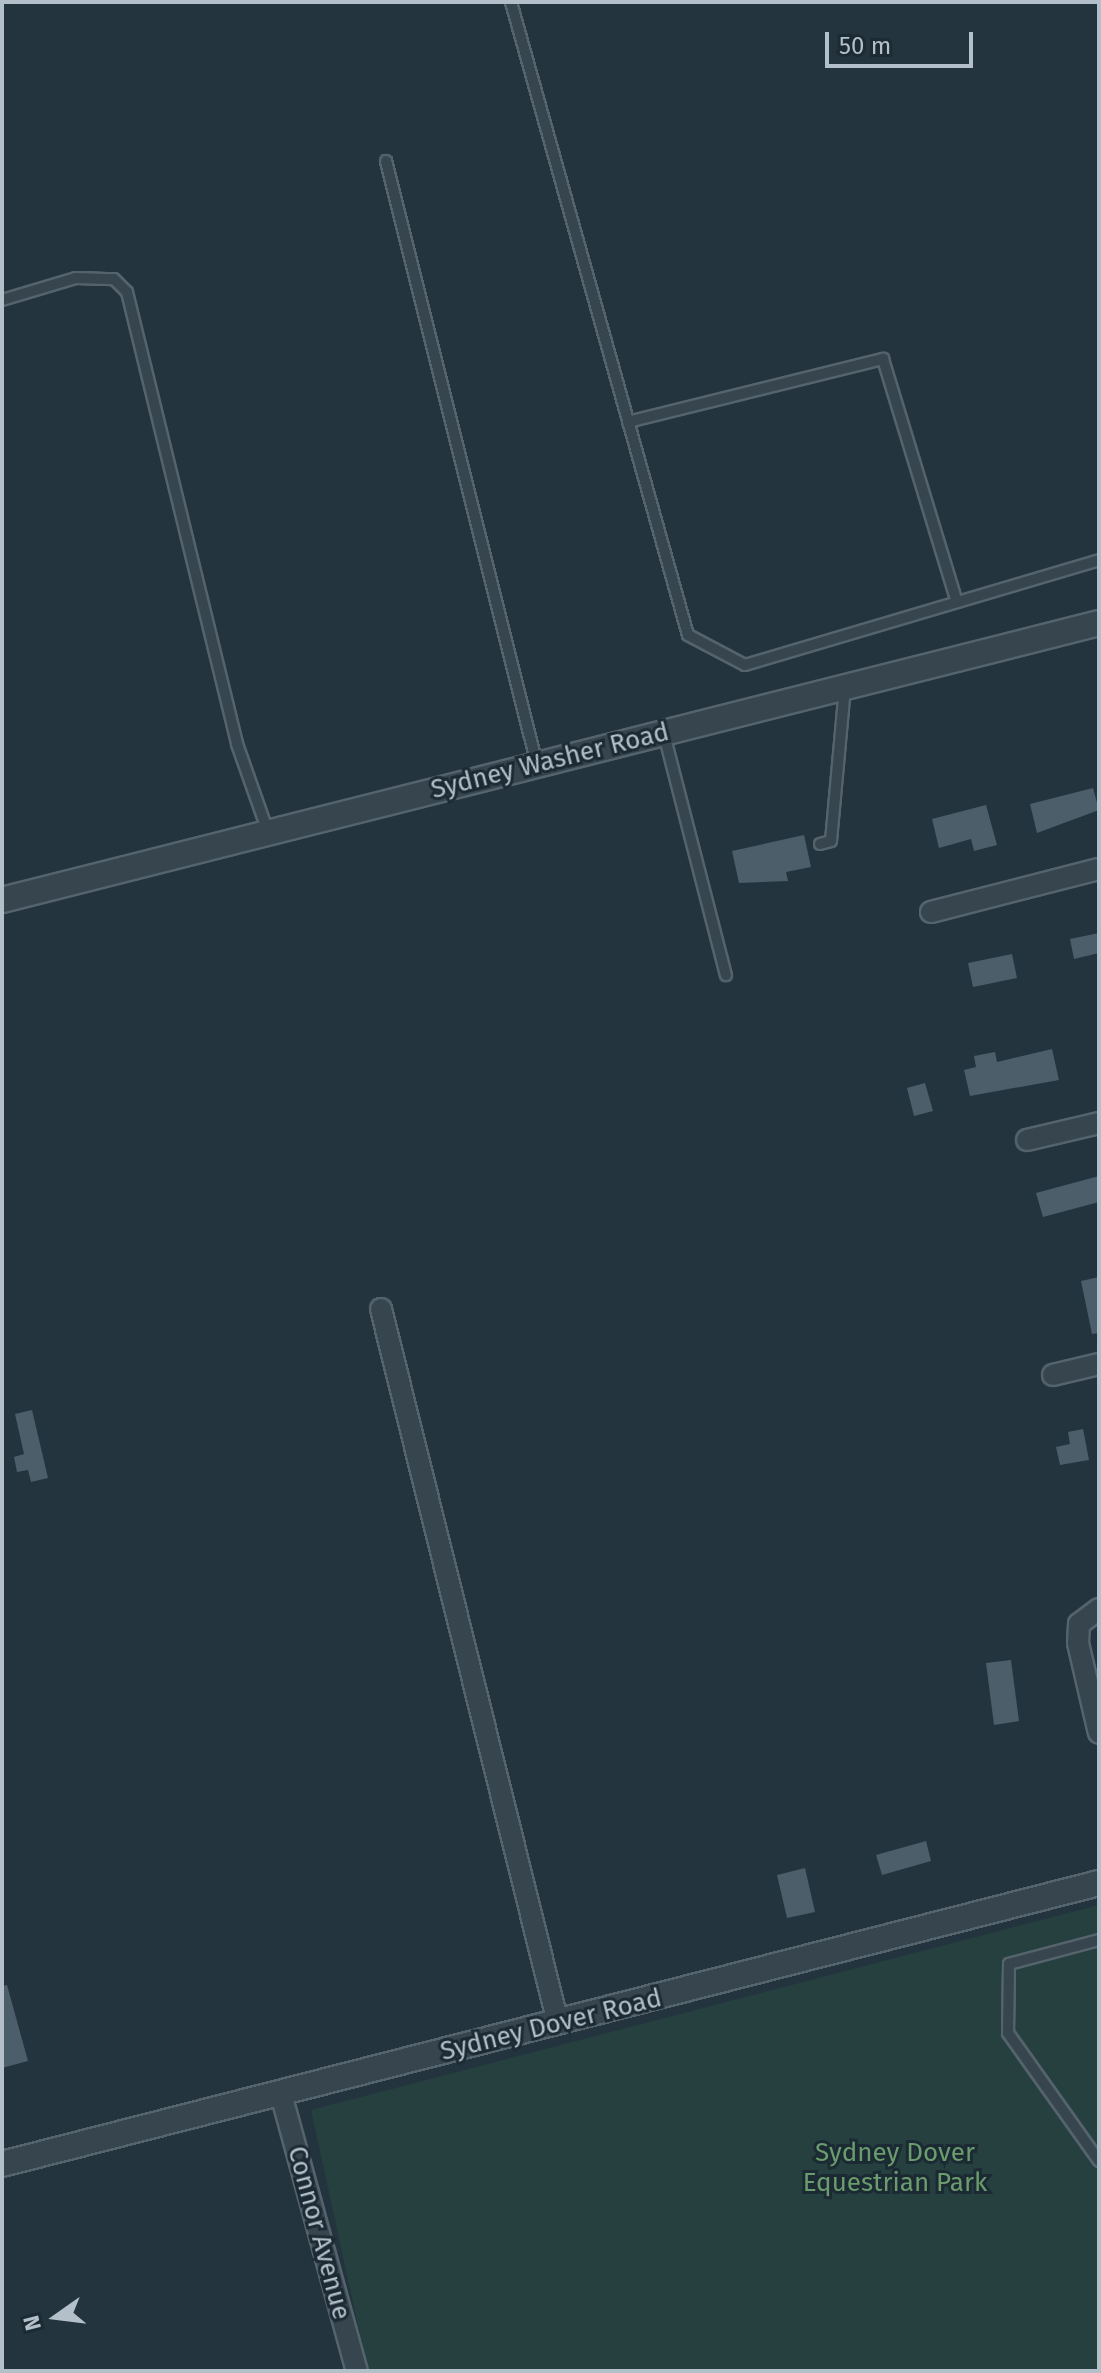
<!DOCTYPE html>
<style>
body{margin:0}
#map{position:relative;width:1101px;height:2373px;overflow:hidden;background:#23343f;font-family:"Fira Sans",sans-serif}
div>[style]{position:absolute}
.green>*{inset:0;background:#25403f}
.building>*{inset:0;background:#4c5e6a}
.roads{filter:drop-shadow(2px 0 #55636d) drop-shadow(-2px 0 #55636d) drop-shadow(0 2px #55636d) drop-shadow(0 -2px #55636d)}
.service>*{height:10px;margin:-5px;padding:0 5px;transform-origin:5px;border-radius:5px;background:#37454f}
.minor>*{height:20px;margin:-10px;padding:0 10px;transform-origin:10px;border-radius:10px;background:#37454f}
.tertiary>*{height:24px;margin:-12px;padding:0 12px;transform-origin:12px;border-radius:12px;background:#37454f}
span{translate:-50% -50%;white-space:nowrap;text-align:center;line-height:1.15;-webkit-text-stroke:6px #1c2a34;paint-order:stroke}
.street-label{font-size:26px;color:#b3c0ca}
.park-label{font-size:26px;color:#6a9c6d}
.frame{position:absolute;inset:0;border:4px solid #b3c0ca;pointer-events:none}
.north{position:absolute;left:16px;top:2277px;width:80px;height:80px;-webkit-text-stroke:6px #1c2a34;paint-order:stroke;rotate:256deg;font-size:22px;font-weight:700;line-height:32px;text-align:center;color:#b3c0ca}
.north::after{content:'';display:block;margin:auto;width:28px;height:36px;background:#b3c0ca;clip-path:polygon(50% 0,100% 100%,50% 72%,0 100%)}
.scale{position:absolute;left:825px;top:32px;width:148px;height:36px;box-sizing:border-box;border:4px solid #b3c0ca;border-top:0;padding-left:10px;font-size:24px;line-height:28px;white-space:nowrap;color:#b3c0ca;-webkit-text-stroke:6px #1c2a34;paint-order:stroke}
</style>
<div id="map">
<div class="green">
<div style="clip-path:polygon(1099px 1905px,1099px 2371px,368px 2371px,311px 2110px)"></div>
</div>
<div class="building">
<div style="clip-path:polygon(1093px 788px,1099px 810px,1037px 833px,1030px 804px)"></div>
<div style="clip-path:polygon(986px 805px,997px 845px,974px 851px,971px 839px,939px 848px,932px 819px)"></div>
<div style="clip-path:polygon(804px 835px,811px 867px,786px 872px,788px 881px,739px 883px,732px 851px)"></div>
<div style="clip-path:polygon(1099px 933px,1099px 953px,1074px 959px,1070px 939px)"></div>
<div style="clip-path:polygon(1012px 954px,1017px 978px,973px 987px,968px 963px)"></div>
<div style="clip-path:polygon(1052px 1049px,1059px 1080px,970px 1096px,964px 1070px,976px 1067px,974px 1056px,995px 1052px,997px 1062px)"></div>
<div style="clip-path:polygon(925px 1083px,933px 1111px,914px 1116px,907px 1088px)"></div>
<div style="clip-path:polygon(1099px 1176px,1099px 1202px,1043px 1217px,1036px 1193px)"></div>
<div style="clip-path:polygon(1099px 1277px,1099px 1333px,1092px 1334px,1081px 1281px)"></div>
<div style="clip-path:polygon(32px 1410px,48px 1478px,31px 1482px,28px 1470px,17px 1472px,14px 1457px,24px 1454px,15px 1414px)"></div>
<div style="clip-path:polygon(1083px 1429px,1089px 1460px,1060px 1465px,1056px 1447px,1070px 1444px,1068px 1432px)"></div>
<div style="clip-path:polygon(1011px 1660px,1019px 1721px,994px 1725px,986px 1663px)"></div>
<div style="clip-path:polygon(926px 1841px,931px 1861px,882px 1875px,876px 1855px)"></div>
<div style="clip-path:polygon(805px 1868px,815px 1912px,787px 1918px,777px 1875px)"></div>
<div style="clip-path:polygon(7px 1985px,28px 2061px,2px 2068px,2px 1986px)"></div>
</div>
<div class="roads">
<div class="service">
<div style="left:511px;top:2px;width:657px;rotate:74.38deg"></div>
<div style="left:688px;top:635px;width:64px;rotate:27.8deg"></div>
<div style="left:745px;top:665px;width:369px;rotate:-16.5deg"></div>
<div style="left:386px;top:161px;width:623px;rotate:75.96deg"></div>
<div style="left:2px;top:300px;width:77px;rotate:-16.6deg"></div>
<div style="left:76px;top:278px;width:38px;rotate:2deg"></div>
<div style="left:114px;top:279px;width:18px;rotate:45deg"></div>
<div style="left:127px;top:292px;width:465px;rotate:76.3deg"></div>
<div style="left:237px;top:744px;width:93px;rotate:70.6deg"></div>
<div style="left:628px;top:422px;width:263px;rotate:-13.9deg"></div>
<div style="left:883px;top:359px;width:254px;rotate:73.1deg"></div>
<div style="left:664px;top:734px;width:249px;rotate:75.6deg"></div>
<div style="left:820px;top:844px;width:11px;rotate:-15deg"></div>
<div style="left:831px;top:841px;width:154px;rotate:-84.8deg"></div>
<div style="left:1099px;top:1940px;width:93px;rotate:165.1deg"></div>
<div style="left:1009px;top:1964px;width:69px;rotate:90.8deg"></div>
<div style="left:1008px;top:2033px;width:157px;rotate:54.6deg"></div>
</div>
<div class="minor">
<div style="left:931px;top:912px;width:173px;rotate:-14.4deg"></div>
<div style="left:1027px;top:1140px;width:74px;rotate:-13.3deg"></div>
<div style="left:381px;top:1309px;width:736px;rotate:76.08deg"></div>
<div style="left:1053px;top:1375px;width:47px;rotate:-13.4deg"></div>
<div style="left:1099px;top:1609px;width:25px;rotate:143deg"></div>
<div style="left:1079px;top:1624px;width:19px;rotate:93deg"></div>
<div style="left:1078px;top:1643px;width:92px;rotate:76.9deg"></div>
<div style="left:281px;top:2094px;width:287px;rotate:74.7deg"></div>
</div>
<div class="tertiary">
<div style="left:2px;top:900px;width:1131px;rotate:-14.17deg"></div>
<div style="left:2px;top:2164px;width:1132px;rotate:-14.37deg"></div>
</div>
</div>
<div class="street-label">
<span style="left:550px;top:761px;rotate:-14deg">Sydney Washer Road</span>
<span style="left:551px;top:2025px;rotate:-14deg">Sydney Dover Road</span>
<span style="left:319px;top:2233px;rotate:75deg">Connor Avenue</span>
</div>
<div class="park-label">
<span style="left:895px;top:2168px">Sydney Dover<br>Equestrian Park</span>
</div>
<div class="frame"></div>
<div class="north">N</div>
<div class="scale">50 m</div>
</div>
